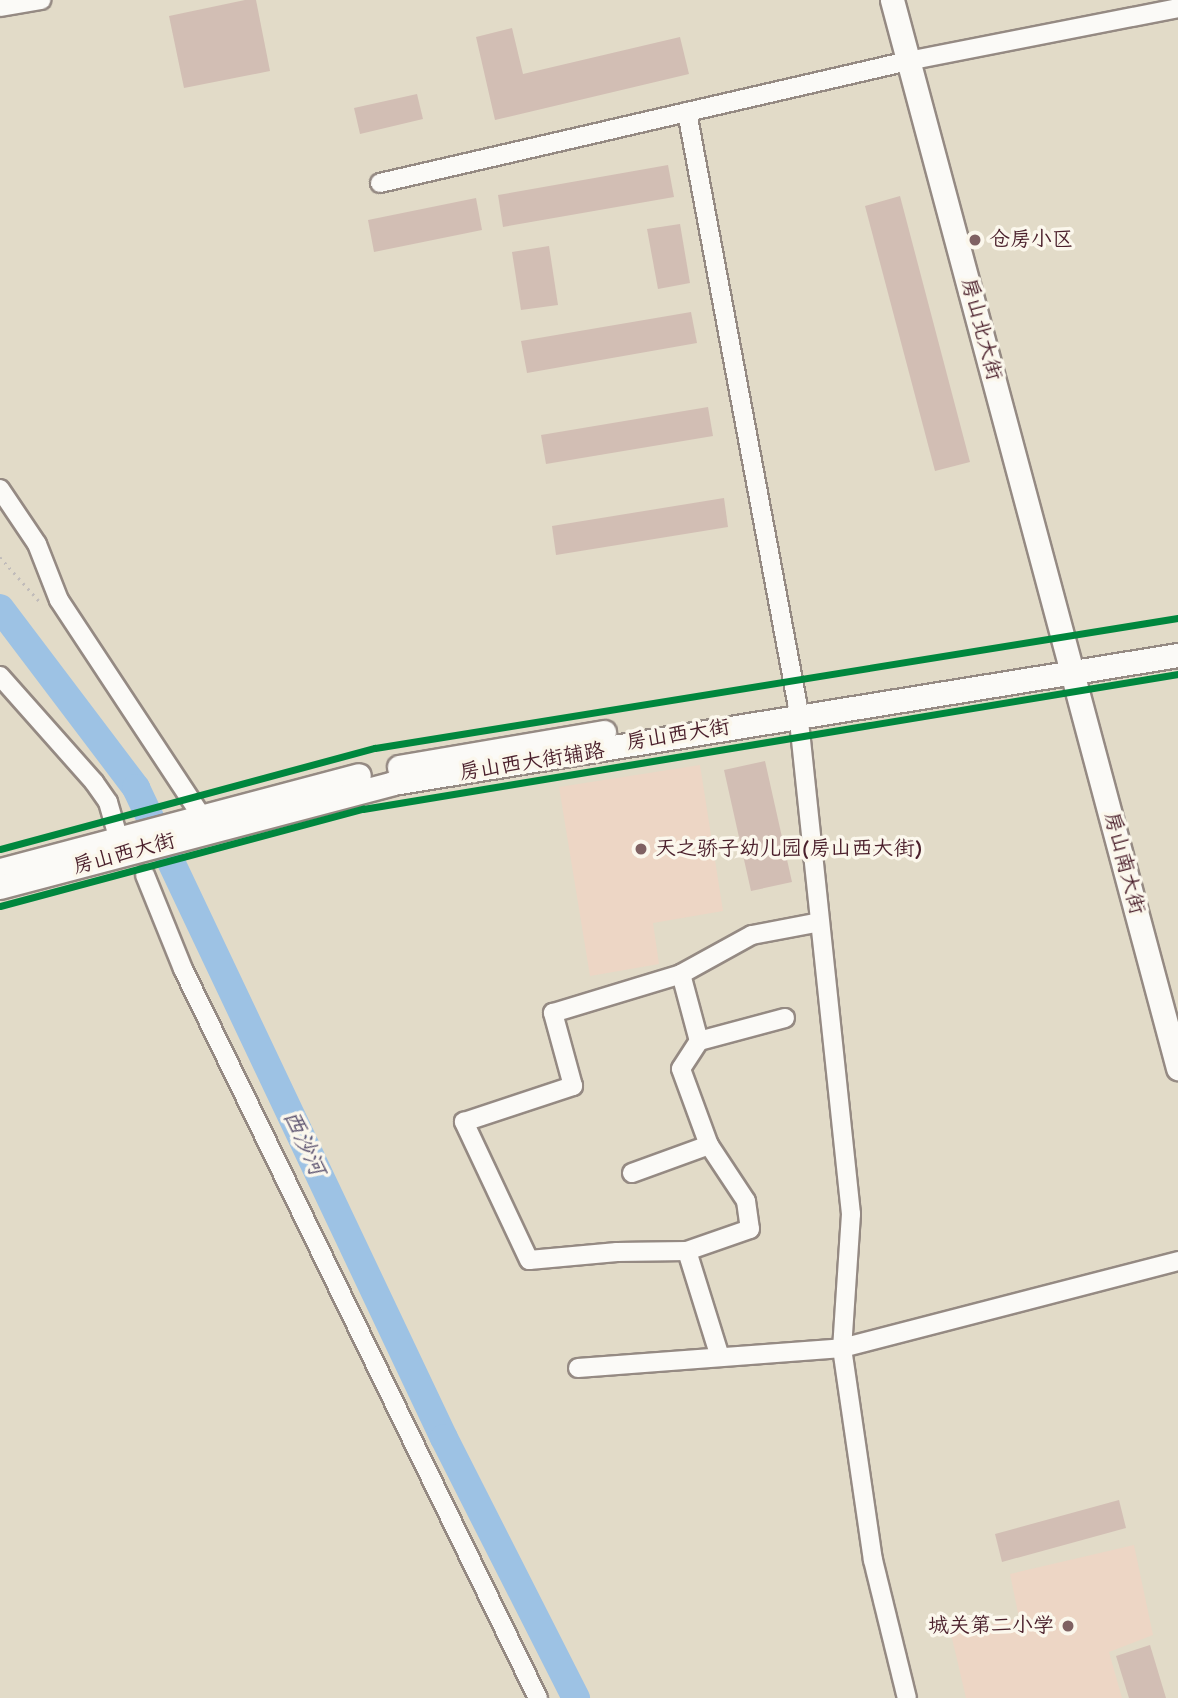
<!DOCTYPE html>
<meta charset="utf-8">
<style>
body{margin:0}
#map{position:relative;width:1178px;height:1698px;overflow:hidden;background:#e2dbc8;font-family:"Balsamiq Sans","LXGW WenKai TC",sans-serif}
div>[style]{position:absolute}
.built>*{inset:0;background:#edd6c5}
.river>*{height:28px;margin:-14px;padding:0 14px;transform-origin:14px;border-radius:14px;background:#9dc2e4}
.building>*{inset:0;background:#d2beb4}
.path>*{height:2.5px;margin-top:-1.25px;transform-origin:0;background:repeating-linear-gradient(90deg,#c1bcba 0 2px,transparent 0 7px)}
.roads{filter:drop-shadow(2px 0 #958a83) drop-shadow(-2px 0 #958a83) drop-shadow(0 2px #958a83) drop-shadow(0 -2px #958a83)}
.street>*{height:18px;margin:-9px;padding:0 9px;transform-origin:9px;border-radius:9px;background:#fbfaf7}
.secondary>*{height:23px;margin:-11.5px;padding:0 11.5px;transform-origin:11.5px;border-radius:11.5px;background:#fbfaf7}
.cycleway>*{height:7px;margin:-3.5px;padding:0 3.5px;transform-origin:3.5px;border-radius:3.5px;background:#00873e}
.dots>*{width:19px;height:19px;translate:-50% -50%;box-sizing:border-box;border:4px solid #fbf7ec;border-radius:50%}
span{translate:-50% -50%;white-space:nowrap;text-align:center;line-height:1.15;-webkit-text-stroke:7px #fbf7ec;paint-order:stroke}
.poi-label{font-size:21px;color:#4a1f2b}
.left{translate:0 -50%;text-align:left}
.right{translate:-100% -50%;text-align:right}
.street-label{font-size:21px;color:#4a1f2b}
.water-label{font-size:23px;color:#5d5470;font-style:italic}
</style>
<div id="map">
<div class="built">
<div style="clip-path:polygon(700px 765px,723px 911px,653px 923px,659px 964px,590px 976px,559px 787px)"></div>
<div style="clip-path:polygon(1134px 1545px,1153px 1635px,1109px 1652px,1122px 1698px,966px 1698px,951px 1634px,1019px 1618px,1010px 1574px)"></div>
</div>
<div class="river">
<div style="left:0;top:608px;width:226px;rotate:52.9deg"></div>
<div style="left:136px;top:788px;width:719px;rotate:64.65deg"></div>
<div style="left:444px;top:1438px;width:292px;rotate:63.1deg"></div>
</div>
<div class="building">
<div style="clip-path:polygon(245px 0,256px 0,270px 71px,184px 88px,169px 16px)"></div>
<div style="clip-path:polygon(512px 28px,523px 74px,680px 37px,689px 74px,495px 120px,476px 37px)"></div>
<div style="clip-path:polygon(417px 94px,423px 119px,360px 134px,354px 108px)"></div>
<div style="clip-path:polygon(668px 165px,674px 197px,503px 227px,498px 195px)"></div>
<div style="clip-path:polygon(900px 196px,970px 462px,935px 471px,865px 206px)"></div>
<div style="clip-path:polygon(476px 198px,482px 230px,374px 252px,368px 220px)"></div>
<div style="clip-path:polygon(680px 224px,690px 283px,658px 289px,647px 229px)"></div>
<div style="clip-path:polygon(549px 246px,558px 305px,521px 310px,512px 252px)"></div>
<div style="clip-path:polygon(691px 312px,697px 343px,527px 373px,521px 341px)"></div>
<div style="clip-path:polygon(708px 407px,713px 436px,546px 464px,541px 435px)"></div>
<div style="clip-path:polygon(724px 498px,728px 527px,556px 555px,552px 526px)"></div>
<div style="clip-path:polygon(765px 761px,792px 882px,751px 891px,724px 770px)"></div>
<div style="clip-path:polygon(1119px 1500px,1126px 1528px,1002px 1562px,995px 1534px)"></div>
<div style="clip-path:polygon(1150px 1645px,1166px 1698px,1129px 1698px,1116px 1656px)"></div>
</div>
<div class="path">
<div style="left:0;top:557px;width:63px;rotate:48.2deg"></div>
</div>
<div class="roads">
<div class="street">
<div style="left:0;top:7px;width:42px;rotate:-9.7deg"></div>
<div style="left:687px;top:112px;width:600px;rotate:79.44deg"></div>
<div style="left:797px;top:702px;width:515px;rotate:83.98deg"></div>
<div style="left:851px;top:1214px;width:134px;rotate:93.8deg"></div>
<div style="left:842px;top:1348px;width:214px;rotate:81.7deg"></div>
<div style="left:873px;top:1560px;width:142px;rotate:76.2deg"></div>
<div style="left:380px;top:183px;width:542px;rotate:-13.01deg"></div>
<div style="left:908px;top:61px;width:275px;rotate:-11.1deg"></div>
<div style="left:0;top:489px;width:66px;rotate:56.1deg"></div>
<div style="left:37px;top:544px;width:60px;rotate:68.6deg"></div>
<div style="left:59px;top:600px;width:258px;rotate:56.6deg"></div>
<div style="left:0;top:676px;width:142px;rotate:48.4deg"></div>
<div style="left:94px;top:782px;width:24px;rotate:55deg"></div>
<div style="left:108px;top:802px;width:36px;rotate:74deg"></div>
<div style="left:145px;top:875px;width:101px;rotate:68deg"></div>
<div style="left:183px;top:969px;width:811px;rotate:64.04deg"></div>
<div style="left:681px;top:974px;width:69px;rotate:75deg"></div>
<div style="left:699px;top:1041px;width:33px;rotate:123deg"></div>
<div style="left:681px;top:1069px;width:81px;rotate:69.8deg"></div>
<div style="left:709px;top:1145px;width:67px;rotate:56.5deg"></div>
<div style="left:746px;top:1201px;width:28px;rotate:82deg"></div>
<div style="left:750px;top:1229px;width:67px;rotate:160.8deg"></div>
<div style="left:699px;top:1041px;width:89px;rotate:-15deg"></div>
<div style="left:632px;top:1173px;width:82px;rotate:-20deg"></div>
<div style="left:720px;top:1357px;width:111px;rotate:-107.3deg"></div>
<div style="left:687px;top:1251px;width:70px;rotate:179.2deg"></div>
<div style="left:617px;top:1252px;width:88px;rotate:174.8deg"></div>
<div style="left:529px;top:1260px;width:153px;rotate:-115.2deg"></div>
<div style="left:464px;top:1122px;width:115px;rotate:-18.3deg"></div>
<div style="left:573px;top:1086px;width:76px;rotate:-105.3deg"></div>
<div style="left:553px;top:1013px;width:134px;rotate:-16.9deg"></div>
<div style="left:681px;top:974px;width:81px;rotate:-28.8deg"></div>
<div style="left:752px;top:935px;width:69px;rotate:-10.8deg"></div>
<div style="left:578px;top:1368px;width:265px;rotate:-4.3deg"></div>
<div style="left:842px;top:1348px;width:347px;rotate:-14.5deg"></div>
</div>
<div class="secondary">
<div style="left:892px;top:0;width:1106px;rotate:75.01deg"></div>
<div style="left:399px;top:767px;width:208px;rotate:-9.7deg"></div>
<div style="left:0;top:870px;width:371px;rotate:-14.8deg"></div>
<div style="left:0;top:887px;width:407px;rotate:-14.8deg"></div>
<div style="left:393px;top:783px;width:795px;rotate:-9.26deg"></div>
</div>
</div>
<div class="cycleway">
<div style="left:0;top:849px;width:388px;rotate:-15.1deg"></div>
<div style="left:375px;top:748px;width:813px;rotate:-9.2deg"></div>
<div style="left:0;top:906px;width:376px;rotate:-15deg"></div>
<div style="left:363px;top:809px;width:826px;rotate:-9.41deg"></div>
</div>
<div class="dots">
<div style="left:975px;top:240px;background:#7f6162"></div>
<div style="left:641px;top:849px;background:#7f6162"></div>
<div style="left:1068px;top:1626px;background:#7f6162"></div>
</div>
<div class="poi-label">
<span class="left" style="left:989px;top:240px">仓房小区</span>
<span class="left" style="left:655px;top:849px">天之骄子幼儿园(房山西大街)</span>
<span class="right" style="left:1054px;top:1626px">城关第二小学</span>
</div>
<div class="street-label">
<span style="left:981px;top:329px;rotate:75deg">房山北大街</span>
<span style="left:678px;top:735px;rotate:-9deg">房山西大街</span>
<span style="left:532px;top:762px;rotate:-9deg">房山西大街辅路</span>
<span style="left:124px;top:854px;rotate:-15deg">房山西大街</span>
<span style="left:1124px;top:863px;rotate:75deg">房山南大街</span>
</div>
<div class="water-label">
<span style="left:304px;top:1143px;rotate:65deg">西沙河</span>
</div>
</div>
